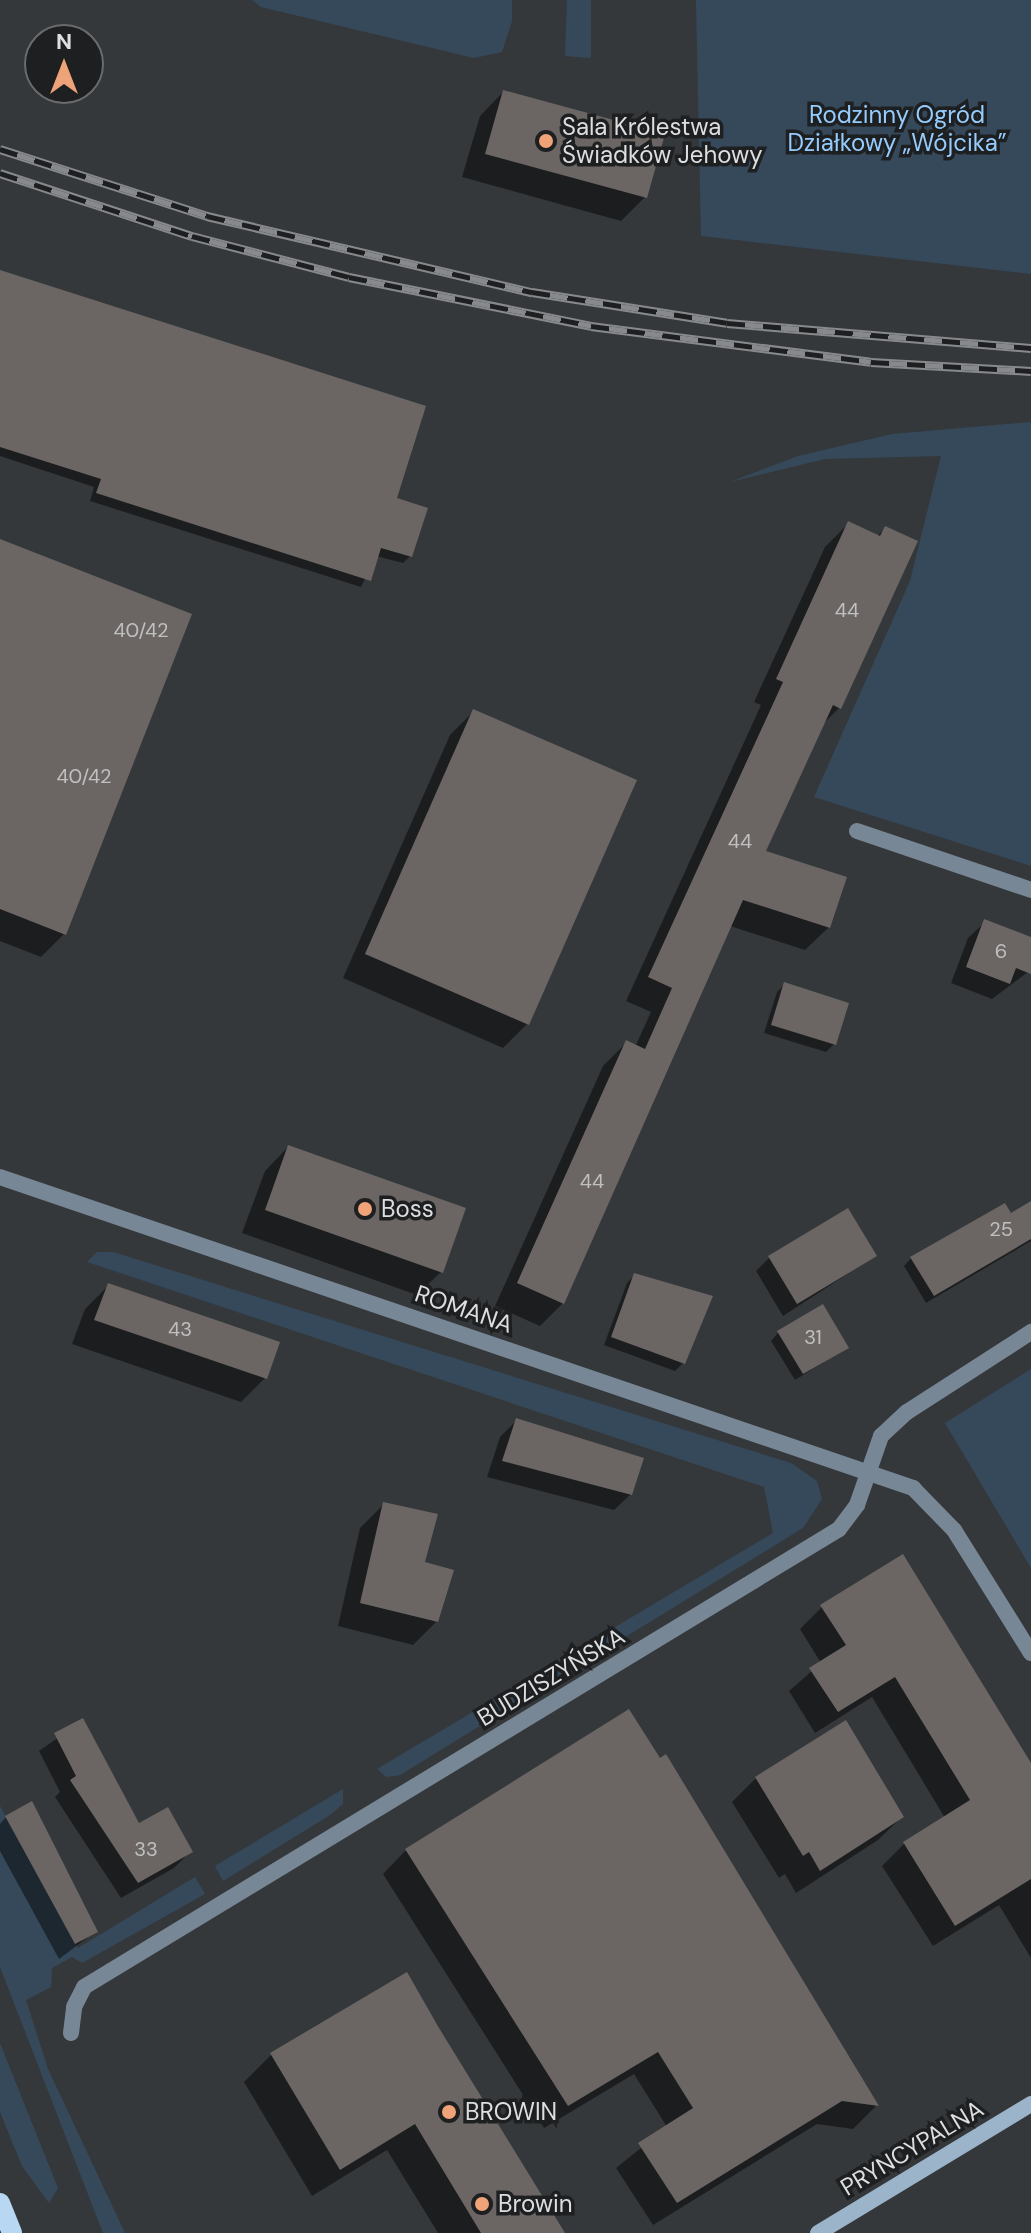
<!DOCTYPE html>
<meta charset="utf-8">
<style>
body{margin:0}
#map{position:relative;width:1031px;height:2233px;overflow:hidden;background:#35383b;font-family:"DM Sans",sans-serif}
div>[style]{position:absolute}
.green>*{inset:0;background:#35495b}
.shadow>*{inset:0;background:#0007}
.building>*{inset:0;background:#6b6664}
.street>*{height:16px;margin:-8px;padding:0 8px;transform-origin:8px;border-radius:8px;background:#788795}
.secondary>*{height:16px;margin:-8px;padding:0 8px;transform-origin:8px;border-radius:8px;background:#9cb4ca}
.primary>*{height:20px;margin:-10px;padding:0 10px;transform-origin:10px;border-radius:10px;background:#b8d7f3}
.rail>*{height:9px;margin-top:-4.5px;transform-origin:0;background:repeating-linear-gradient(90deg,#1d1f20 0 18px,#87898c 0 36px);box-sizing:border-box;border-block:2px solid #87898c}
.dots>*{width:22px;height:22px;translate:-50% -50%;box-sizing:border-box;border:4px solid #1d1f20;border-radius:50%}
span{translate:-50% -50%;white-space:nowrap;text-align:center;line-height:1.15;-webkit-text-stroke:7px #1d1f20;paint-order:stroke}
.number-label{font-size:20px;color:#c0c0c1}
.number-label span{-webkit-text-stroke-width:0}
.park-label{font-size:24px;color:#95ccfd}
.poi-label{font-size:24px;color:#dcdee0}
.left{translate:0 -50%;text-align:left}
.street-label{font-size:24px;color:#dcdee0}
.north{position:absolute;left:24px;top:24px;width:80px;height:80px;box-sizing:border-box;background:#1d1f20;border:2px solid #696b6d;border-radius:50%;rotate:0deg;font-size:22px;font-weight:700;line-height:32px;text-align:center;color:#dcdee0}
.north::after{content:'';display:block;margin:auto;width:28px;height:36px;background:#efa378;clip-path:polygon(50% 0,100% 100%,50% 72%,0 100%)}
</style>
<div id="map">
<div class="green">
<div style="clip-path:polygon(252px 0,512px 0,512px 21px,502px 52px,474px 58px,261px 7px)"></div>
<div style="clip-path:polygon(567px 0,591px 0,591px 58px,565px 56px)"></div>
<div style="clip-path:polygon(696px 0,1031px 0,1031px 274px,701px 236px)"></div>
<div style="clip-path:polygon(1031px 422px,1031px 866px,814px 797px,910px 581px,941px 456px,825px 459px,730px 482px,798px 456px,892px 434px)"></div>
<div style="clip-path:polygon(97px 1252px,113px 1252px,791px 1463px,817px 1481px,822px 1499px,803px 1528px,400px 1775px,386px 1777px,377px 1769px,773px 1533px,764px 1487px,87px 1262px)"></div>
<div style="clip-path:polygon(1031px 1369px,1031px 1568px,945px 1423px)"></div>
<div style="clip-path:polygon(343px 1789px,343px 1804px,330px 1815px,223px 1881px,215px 1866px)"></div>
<div style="clip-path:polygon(0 1806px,78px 1948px,195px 1877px,205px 1894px,82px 1963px,72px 1957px,52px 1968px,51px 1987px,26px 2000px,48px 2069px,125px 2233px,103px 2233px,0 1967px)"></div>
<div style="clip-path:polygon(0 2043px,58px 2188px,49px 2203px,22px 2166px,0 2112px)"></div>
</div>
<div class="shadow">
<div style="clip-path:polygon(503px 92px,645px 197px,621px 221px,462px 177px,480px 116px)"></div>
<div style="clip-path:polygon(0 272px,395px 499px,410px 556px,403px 563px,376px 556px,361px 587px,90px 501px,94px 487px,0 456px)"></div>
<div style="clip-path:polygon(848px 524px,877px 537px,885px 528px,839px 708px,820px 727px,763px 853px,829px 927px,805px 950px,730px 926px,563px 1303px,540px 1326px,495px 1306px,603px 1066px,626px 1043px,635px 1047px,651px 1012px,626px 1001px,761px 705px,754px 702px,825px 547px)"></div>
<div style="clip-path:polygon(0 541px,65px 933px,41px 957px,0 941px)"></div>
<div style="clip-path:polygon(474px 711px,527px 1024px,503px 1048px,343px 978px,450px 735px)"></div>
<div style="clip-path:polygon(985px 922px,1031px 939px,1028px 972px,992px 999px,951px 983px,968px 938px)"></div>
<div style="clip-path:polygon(784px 985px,834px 1044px,826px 1052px,764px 1033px,777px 992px)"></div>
<div style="clip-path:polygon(288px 1147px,441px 1272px,417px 1295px,242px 1233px,265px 1171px)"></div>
<div style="clip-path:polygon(1031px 1205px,1031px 1241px,926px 1303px,904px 1266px,911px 1258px)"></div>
<div style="clip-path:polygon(875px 1256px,783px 1316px,756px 1271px,770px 1257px)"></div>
<div style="clip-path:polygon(635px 1275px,683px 1363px,675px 1371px,604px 1345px,627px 1283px)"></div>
<div style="clip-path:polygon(109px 1285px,265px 1378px,241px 1402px,72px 1344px,85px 1309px)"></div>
<div style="clip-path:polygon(778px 1333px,847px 1348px,795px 1380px,771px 1341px)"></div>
<div style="clip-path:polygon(516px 1421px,631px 1494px,614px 1510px,487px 1477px,500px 1437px)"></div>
<div style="clip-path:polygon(384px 1504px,423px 1564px,437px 1621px,413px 1645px,338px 1626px,360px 1528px)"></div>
<div style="clip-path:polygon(822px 1607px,1031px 1768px,1031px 1958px,999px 1905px,933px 1946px,882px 1866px,904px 1844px,945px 1818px,872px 1697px,815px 1733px,789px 1691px,821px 1663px,800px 1629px)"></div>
<div style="clip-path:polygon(82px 1721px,139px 1826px,190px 1852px,174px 1868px,121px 1898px,55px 1797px,60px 1792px,39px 1751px)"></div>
<div style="clip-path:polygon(666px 1757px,876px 2106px,853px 2129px,817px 2124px,653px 2225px,616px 2168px,667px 2127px,634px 2074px,544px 2128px,383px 1874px,406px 1850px)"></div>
<div style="clip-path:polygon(756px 1778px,902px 1817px,878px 1840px,796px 1893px,785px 1874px,779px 1878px,732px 1802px)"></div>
<div style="clip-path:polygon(6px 1817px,95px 1932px,59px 1959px,0 1851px,0 1824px)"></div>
<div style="clip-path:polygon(406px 1975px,562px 2233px,438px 2233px,387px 2150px,312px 2196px,244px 2082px,271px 2055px)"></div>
</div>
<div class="building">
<div style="clip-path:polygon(503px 90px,665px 134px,647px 198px,485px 154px)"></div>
<div style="clip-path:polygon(0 270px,426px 406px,397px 498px,428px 508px,412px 557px,381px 548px,371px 581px,96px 493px,101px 479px,0 447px)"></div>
<div style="clip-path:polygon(848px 521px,880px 536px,885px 526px,918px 541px,841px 709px,833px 705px,766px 851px,847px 877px,830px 928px,743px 900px,564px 1304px,517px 1283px,626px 1040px,645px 1049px,672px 988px,648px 977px,783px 682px,776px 679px)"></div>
<div style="clip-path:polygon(0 539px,192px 614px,66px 935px,0 909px)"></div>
<div style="clip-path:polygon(473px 709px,637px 780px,529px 1025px,365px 954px)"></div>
<div style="clip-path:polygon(984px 919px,1031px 937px,1031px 974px,1016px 968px,1010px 984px,966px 967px)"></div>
<div style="clip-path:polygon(784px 982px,849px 1003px,836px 1045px,771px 1025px)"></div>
<div style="clip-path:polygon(288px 1145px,466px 1208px,443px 1273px,265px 1210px)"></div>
<div style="clip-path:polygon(1031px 1201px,1031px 1239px,934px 1296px,910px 1257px,1005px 1203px,1011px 1213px)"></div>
<div style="clip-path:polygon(848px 1208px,877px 1256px,797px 1304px,768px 1256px)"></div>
<div style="clip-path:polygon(634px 1273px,713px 1296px,685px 1364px,611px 1337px)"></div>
<div style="clip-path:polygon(108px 1283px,280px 1342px,267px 1379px,94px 1320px)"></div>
<div style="clip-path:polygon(823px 1304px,849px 1348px,803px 1374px,777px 1331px)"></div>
<div style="clip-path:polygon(516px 1418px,644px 1458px,632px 1495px,502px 1461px)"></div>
<div style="clip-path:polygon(383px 1502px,438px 1514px,425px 1562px,454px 1570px,438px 1622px,360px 1603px)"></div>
<div style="clip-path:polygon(903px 1554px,1031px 1763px,1031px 1879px,955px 1926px,903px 1842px,970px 1800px,895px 1677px,838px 1712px,809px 1668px,846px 1645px,820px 1605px)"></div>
<div style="clip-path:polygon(629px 1709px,660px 1758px,666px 1754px,879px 2106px,842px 2101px,677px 2203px,638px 2143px,693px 2108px,658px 2052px,568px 2106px,405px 1849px)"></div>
<div style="clip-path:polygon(83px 1718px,139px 1823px,168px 1807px,193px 1852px,138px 1883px,70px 1780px,76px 1776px,54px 1733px)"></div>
<div style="clip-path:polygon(846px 1720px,904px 1817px,820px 1871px,809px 1852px,803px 1856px,755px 1777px)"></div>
<div style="clip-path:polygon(32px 1801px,98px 1932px,75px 1944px,5px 1816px)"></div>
<div style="clip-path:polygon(407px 1972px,439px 2028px,565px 2233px,481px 2233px,415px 2124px,340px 2170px,270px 2053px)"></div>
</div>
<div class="street">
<div style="left:857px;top:831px;width:184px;rotate:18.7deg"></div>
<div style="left:0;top:1177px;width:965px;rotate:18.81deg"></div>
<div style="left:913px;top:1488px;width:59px;rotate:45.7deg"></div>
<div style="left:954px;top:1530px;width:145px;rotate:58deg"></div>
<div style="left:71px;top:2033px;width:26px;rotate:-83deg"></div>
<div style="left:74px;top:2007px;width:22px;rotate:-63deg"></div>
<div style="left:84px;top:1987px;width:883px;rotate:-31.24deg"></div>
<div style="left:839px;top:1529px;width:30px;rotate:-53deg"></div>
<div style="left:857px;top:1505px;width:73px;rotate:-70.8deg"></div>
<div style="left:881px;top:1436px;width:35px;rotate:-43deg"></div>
<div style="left:907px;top:1412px;width:148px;rotate:-32.8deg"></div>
</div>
<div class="secondary">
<div style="left:818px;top:2233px;width:249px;rotate:-31.2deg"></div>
</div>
<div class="primary">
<div style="left:0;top:2203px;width:32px;rotate:68deg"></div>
</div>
<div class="rail">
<div style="left:0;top:149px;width:218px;rotate:17.9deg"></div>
<div style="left:207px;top:216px;width:334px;rotate:13.2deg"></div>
<div style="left:532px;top:292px;width:197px;rotate:9deg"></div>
<div style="left:727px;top:323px;width:305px;rotate:4.7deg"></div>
<div style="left:0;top:173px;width:202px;rotate:18.2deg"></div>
<div style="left:192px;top:236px;width:162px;rotate:14.6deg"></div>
<div style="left:349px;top:277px;width:247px;rotate:11.4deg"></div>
<div style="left:591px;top:326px;width:282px;rotate:7.3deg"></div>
<div style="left:871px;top:362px;width:160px;rotate:3.2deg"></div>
</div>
<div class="dots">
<div style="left:546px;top:141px;background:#efa378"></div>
<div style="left:365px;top:1209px;background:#efa378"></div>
<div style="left:449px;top:2112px;background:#efa378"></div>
<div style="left:482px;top:2204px;background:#efa378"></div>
</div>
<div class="number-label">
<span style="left:847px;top:610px">44</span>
<span style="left:141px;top:630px">40/42</span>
<span style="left:84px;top:776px">40/42</span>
<span style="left:740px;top:841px">44</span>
<span style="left:1001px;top:951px">6</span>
<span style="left:592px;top:1181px">44</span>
<span style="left:1001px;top:1229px">25</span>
<span style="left:180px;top:1329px">43</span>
<span style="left:813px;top:1337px">31</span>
<span style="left:146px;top:1849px">33</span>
</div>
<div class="park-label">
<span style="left:897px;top:129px">Rodzinny Ogród<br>Działkowy „Wójcika”</span>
</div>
<div class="poi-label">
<span class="left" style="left:562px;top:141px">Sala Królestwa<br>Świadków Jehowy</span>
<span class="left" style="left:381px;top:1209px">Boss</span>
<span class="left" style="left:465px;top:2112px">BROWIN</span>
<span class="left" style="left:498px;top:2204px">Browin</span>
</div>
<div class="street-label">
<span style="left:464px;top:1309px;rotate:19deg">ROMANA</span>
<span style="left:551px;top:1677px;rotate:-31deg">BUDZISZYŃSKA</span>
<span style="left:912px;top:2148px;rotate:-31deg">PRYNCYPALNA</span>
</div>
<div class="north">N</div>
</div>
